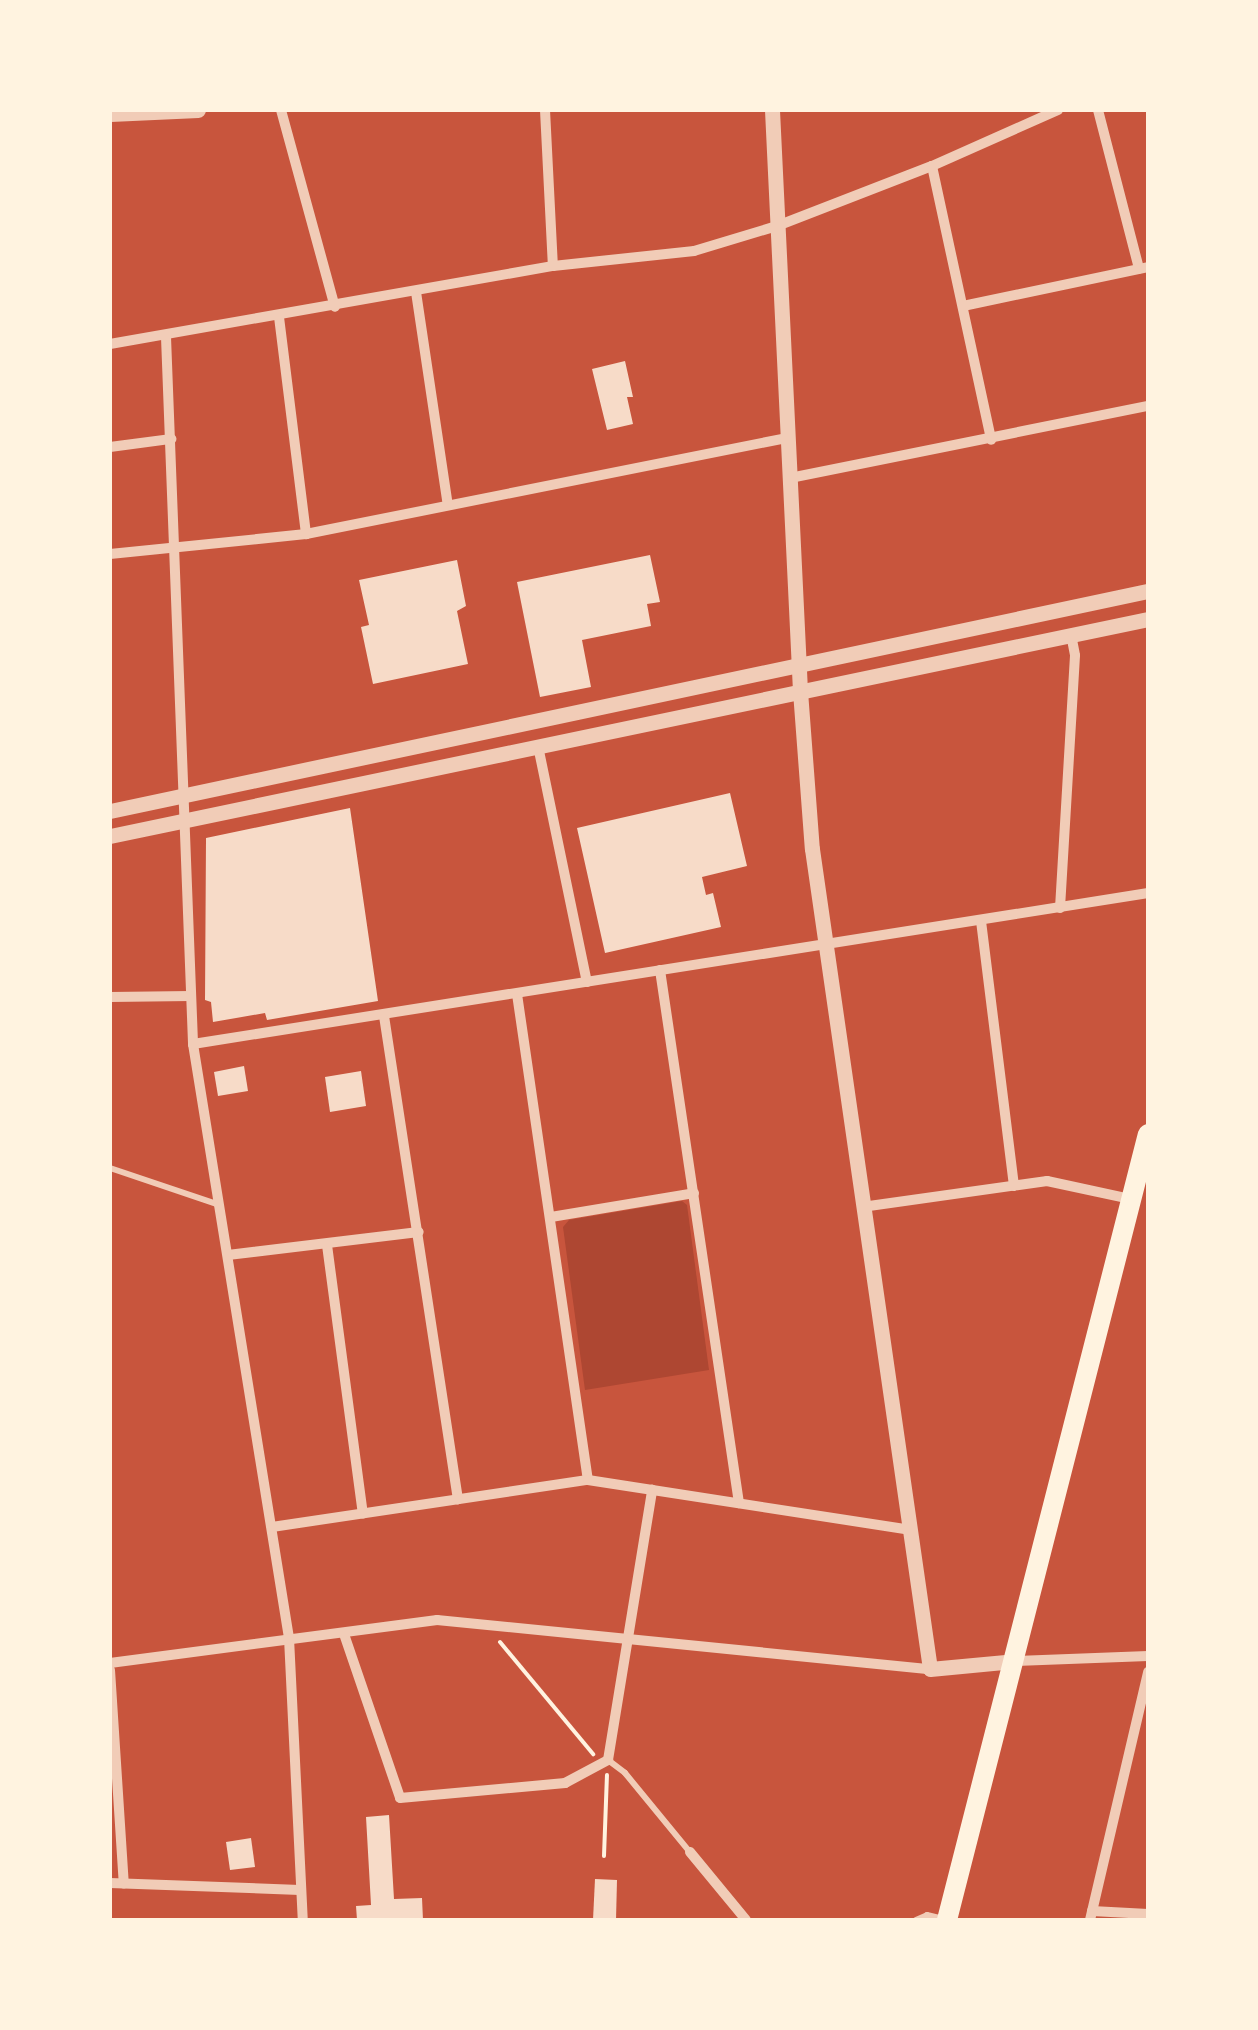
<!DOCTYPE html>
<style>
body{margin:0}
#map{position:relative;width:1258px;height:2030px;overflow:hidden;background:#c8553d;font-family:"Public Sans",sans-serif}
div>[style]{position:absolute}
.green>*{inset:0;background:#ae4732}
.building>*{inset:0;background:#f7dbc8}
.path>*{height:4px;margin:-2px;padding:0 2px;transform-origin:2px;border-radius:2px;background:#fff3e0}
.service>*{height:6px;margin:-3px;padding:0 3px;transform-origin:3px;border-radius:3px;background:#f1ccb7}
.minor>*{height:10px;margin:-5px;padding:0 5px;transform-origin:5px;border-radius:5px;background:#f1ccb7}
.tertiary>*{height:15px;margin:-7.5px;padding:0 7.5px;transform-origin:7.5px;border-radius:7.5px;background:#f1ccb7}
.primary>*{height:20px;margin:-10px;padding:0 10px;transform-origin:10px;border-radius:10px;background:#fff3e0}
span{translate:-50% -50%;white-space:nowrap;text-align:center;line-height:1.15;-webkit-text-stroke:10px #fff3e0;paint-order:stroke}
.frame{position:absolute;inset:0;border:112px solid #fff3e0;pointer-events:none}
</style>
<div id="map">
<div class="green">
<div style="clip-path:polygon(682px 1201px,687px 1205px,709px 1370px,585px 1390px,563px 1227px,569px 1220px)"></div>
</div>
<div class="building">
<div style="clip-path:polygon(625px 361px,633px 397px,627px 397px,633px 424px,607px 430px,592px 369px)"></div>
<div style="clip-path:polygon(650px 555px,660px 602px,647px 604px,651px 626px,582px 640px,591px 687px,540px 697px,517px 582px)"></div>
<div style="clip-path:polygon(457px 560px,466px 606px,457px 611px,468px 664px,373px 684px,361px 627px,369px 625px,359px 580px)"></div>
<div style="clip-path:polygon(730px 793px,747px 866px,702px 877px,706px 895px,713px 893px,721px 927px,605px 953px,577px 828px)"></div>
<div style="clip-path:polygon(350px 808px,378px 1001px,267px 1020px,265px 1013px,213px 1022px,211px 1002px,205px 1000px,206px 838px)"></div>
<div style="clip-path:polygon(244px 1066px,248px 1091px,218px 1096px,214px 1072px)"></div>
<div style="clip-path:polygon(361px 1071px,366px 1106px,330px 1112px,325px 1077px)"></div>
<div style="clip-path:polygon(389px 1815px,394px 1899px,422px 1898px,423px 1920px,357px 1920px,356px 1906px,371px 1905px,366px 1817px)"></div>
<div style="clip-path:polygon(251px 1838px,255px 1867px,230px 1870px,226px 1842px)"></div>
<div style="clip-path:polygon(595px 1879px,617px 1880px,616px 1920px,593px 1920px)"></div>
</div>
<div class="path">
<div style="left:500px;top:1642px;width:146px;rotate:50.3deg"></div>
<div style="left:604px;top:1856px;width:81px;rotate:-87.9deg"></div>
</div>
<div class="service">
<div style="left:110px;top:1168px;width:113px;rotate:18.6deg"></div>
<div style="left:608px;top:1760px;width:21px;rotate:37deg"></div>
<div style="left:625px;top:1773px;width:101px;rotate:50.6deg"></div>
<div style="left:916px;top:1920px;width:12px;rotate:-24deg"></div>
<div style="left:927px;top:1915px;width:17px;rotate:13deg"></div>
</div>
<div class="minor">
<div style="left:281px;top:110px;width:204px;rotate:74.7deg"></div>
<div style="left:545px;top:110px;width:156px;rotate:87.1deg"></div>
<div style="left:1098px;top:110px;width:164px;rotate:75.5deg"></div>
<div style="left:932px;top:166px;width:280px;rotate:77.8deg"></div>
<div style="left:416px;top:292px;width:215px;rotate:81.5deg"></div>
<div style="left:963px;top:306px;width:189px;rotate:-11.9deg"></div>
<div style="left:279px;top:317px;width:219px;rotate:82.9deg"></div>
<div style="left:166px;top:337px;width:708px;rotate:87.81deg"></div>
<div style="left:193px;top:1044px;width:602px;rotate:80.82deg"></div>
<div style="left:289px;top:1638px;width:282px;rotate:87.2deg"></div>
<div style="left:110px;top:344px;width:450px;rotate:-10deg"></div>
<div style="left:553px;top:266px;width:142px;rotate:-6.1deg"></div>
<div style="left:694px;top:251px;width:87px;rotate:-16.8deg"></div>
<div style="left:777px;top:226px;width:166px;rotate:-21.2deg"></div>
<div style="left:932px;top:166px;width:138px;rotate:-24deg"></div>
<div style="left:110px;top:447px;width:62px;rotate:-7.5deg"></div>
<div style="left:790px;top:478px;width:365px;rotate:-11.4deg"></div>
<div style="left:110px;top:554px;width:197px;rotate:-5.8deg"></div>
<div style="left:306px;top:534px;width:491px;rotate:-11.3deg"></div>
<div style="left:538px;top:746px;width:241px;rotate:78.3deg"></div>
<div style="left:1060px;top:908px;width:253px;rotate:-86.6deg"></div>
<div style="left:1075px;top:655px;width:20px;rotate:-101deg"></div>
<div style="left:981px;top:921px;width:267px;rotate:82.9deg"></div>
<div style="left:660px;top:970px;width:539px;rotate:81.57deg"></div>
<div style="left:517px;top:994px;width:491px;rotate:81.7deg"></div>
<div style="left:110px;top:997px;width:81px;rotate:-0.7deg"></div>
<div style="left:384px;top:1016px;width:489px;rotate:81.3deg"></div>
<div style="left:193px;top:1044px;width:967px;rotate:-8.98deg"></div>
<div style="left:862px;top:1207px;width:187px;rotate:-8deg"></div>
<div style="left:1047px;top:1181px;width:86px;rotate:12.1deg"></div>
<div style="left:551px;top:1217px;width:145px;rotate:-9.5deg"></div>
<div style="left:327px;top:1245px;width:271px;rotate:82.4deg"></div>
<div style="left:228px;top:1255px;width:192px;rotate:-6.9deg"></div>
<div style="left:272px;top:1527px;width:319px;rotate:-8.5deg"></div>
<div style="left:588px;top:1480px;width:327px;rotate:8.8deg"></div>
<div style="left:344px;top:1634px;width:173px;rotate:71.1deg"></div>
<div style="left:400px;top:1798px;width:166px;rotate:-5.2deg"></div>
<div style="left:565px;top:1783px;width:49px;rotate:-28.1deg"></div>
<div style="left:608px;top:1760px;width:274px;rotate:-80.7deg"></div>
<div style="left:1014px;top:1661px;width:134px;rotate:-2.1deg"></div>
<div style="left:110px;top:1663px;width:330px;rotate:-7.5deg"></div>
<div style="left:437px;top:1620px;width:495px;rotate:5.7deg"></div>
<div style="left:110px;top:1670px;width:214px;rotate:86.3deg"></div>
<div style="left:690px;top:1852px;width:88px;rotate:50.5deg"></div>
<div style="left:110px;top:1883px;width:190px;rotate:2.1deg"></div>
<div style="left:1092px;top:1911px;width:56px;rotate:3.1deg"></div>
<div style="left:1090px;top:1920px;width:255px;rotate:-76.8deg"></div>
</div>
<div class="tertiary">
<div style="left:772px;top:110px;width:582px;rotate:87.24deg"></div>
<div style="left:800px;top:691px;width:158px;rotate:85.7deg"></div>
<div style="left:812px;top:849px;width:828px;rotate:81.81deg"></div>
<div style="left:930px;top:1669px;width:84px;rotate:-5.4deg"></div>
<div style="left:110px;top:114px;width:88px;rotate:-2.6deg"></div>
<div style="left:110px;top:811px;width:1061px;rotate:-11.97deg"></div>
<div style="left:110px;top:836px;width:1060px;rotate:-11.81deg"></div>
</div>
<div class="primary">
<div style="left:947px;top:1920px;width:811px;rotate:-75.66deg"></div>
</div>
<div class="frame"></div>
</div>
